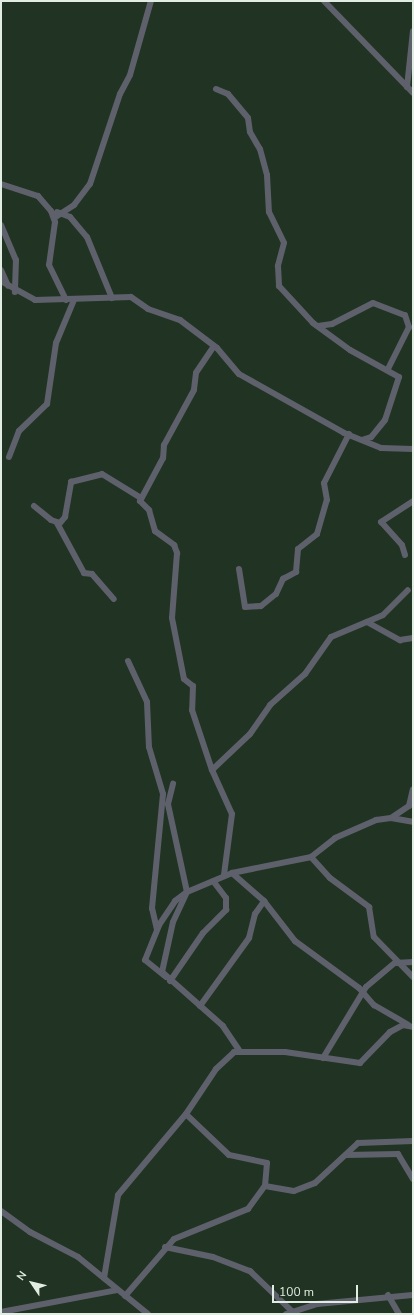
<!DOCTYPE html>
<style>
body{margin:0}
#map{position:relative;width:414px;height:1315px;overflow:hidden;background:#213423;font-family:"Nunito Sans",sans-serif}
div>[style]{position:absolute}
.street>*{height:6px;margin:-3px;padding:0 3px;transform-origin:3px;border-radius:3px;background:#5e616c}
span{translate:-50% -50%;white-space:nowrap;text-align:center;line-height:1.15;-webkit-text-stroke:3px #213423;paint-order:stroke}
.frame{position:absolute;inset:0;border:2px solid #e1ede2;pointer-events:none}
.north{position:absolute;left:12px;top:1263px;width:40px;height:40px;-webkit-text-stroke:3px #213423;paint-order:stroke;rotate:305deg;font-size:11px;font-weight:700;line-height:16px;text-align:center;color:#e1ede2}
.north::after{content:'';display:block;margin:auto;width:14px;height:18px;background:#e1ede2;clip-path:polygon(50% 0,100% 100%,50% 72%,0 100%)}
.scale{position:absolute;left:272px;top:1285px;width:86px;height:18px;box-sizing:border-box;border:2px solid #e1ede2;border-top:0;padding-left:5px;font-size:12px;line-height:14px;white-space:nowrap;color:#e1ede2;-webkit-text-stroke:3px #213423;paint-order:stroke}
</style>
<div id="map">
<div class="street">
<div style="left:324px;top:1px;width:128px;rotate:45.9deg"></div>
<div style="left:407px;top:87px;width:56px;rotate:-83.9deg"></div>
<div style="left:216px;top:89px;width:13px;rotate:23deg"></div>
<div style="left:228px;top:94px;width:31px;rotate:50deg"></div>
<div style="left:248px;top:118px;width:14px;rotate:82deg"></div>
<div style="left:250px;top:132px;width:20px;rotate:60deg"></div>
<div style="left:260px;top:149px;width:27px;rotate:75deg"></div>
<div style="left:267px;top:175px;width:37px;rotate:87deg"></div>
<div style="left:269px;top:212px;width:34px;rotate:64deg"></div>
<div style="left:284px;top:243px;width:24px;rotate:105deg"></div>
<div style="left:278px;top:266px;width:20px;rotate:87deg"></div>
<div style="left:279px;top:286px;width:50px;rotate:47.4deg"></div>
<div style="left:313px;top:323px;width:46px;rotate:36.1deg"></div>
<div style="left:350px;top:350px;width:56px;rotate:28.9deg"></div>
<div style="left:399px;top:377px;width:45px;rotate:108deg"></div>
<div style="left:385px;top:420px;width:22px;rotate:129deg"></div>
<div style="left:371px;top:437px;width:9px;rotate:162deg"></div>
<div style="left:1px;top:184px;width:39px;rotate:18deg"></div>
<div style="left:38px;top:196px;width:20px;rotate:49deg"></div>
<div style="left:51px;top:211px;width:12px;rotate:70deg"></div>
<div style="left:55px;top:222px;width:43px;rotate:97.9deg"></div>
<div style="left:49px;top:265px;width:39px;rotate:64deg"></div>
<div style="left:57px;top:212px;width:14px;rotate:21deg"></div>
<div style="left:70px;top:217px;width:26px;rotate:50deg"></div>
<div style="left:87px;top:237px;width:66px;rotate:67.7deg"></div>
<div style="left:54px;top:218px;width:24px;rotate:-33deg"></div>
<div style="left:74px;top:205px;width:26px;rotate:-53deg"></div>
<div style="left:90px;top:184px;width:95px;rotate:-71.6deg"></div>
<div style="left:120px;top:94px;width:21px;rotate:-62deg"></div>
<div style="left:130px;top:75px;width:77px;rotate:-74.2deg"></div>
<div style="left:1px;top:225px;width:38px;rotate:67deg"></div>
<div style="left:16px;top:260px;width:32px;rotate:92deg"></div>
<div style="left:1px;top:270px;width:17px;rotate:66deg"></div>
<div style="left:1px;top:281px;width:39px;rotate:29deg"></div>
<div style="left:35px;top:300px;width:96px;rotate:-1.8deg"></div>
<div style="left:131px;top:297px;width:21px;rotate:35deg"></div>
<div style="left:148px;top:309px;width:34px;rotate:19deg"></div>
<div style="left:180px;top:320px;width:46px;rotate:37.1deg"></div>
<div style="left:217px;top:348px;width:34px;rotate:50deg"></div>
<div style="left:239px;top:374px;width:120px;rotate:29.3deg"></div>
<div style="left:344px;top:433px;width:40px;rotate:22deg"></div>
<div style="left:381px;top:448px;width:32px;rotate:2deg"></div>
<div style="left:318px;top:326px;width:14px;rotate:-8deg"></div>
<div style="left:332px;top:324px;width:46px;rotate:-27.1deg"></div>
<div style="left:373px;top:303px;width:34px;rotate:21deg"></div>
<div style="left:405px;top:315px;width:13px;rotate:72deg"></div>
<div style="left:409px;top:327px;width:47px;rotate:116.6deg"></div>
<div style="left:214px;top:346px;width:32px;rotate:124deg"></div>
<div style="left:196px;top:373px;width:17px;rotate:97deg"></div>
<div style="left:194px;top:390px;width:63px;rotate:118.6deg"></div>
<div style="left:164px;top:445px;width:13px;rotate:94deg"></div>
<div style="left:163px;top:458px;width:49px;rotate:118.1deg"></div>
<div style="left:140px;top:501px;width:13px;rotate:45deg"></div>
<div style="left:149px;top:510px;width:22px;rotate:74deg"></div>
<div style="left:155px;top:531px;width:24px;rotate:36deg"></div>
<div style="left:174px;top:545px;width:9px;rotate:69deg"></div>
<div style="left:177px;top:553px;width:65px;rotate:94.4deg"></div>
<div style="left:172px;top:618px;width:62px;rotate:78.9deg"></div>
<div style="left:184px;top:679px;width:11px;rotate:38deg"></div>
<div style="left:193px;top:686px;width:24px;rotate:92deg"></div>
<div style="left:192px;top:710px;width:63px;rotate:71.6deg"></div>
<div style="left:212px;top:770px;width:48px;rotate:65.6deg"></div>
<div style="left:232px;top:814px;width:62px;rotate:97.5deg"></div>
<div style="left:9px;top:457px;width:28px;rotate:-69deg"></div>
<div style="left:19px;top:431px;width:39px;rotate:-44deg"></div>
<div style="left:47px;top:404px;width:62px;rotate:-81.6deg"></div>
<div style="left:56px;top:343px;width:47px;rotate:-67.3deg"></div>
<div style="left:34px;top:506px;width:22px;rotate:39deg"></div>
<div style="left:51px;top:520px;width:9px;rotate:18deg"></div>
<div style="left:60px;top:523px;width:8px;rotate:-50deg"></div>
<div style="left:65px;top:517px;width:36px;rotate:-80deg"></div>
<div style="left:71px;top:482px;width:32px;rotate:-14deg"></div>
<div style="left:102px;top:474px;width:46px;rotate:31.6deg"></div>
<div style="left:57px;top:523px;width:57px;rotate:61.6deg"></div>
<div style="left:84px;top:573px;width:8px;rotate:7deg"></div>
<div style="left:92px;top:574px;width:33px;rotate:49deg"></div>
<div style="left:405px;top:555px;width:10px;rotate:-107deg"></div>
<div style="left:402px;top:545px;width:31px;rotate:-132deg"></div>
<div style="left:381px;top:522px;width:38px;rotate:-33deg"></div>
<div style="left:239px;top:569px;width:38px;rotate:81deg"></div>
<div style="left:245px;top:607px;width:16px;rotate:-4deg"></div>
<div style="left:261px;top:606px;width:19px;rotate:-39deg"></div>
<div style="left:276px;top:594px;width:17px;rotate:-65deg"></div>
<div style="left:283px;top:579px;width:15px;rotate:-28deg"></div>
<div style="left:296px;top:572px;width:23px;rotate:-85deg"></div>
<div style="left:298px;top:549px;width:24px;rotate:-38deg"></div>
<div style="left:317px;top:534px;width:35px;rotate:-74deg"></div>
<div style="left:327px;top:500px;width:17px;rotate:-100deg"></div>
<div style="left:324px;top:483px;width:55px;rotate:-63deg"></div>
<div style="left:367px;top:622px;width:38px;rotate:29deg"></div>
<div style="left:400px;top:640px;width:13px;rotate:-9deg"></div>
<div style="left:128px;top:661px;width:45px;rotate:65.1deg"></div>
<div style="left:147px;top:702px;width:45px;rotate:87.5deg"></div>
<div style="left:149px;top:747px;width:49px;rotate:73.4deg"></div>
<div style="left:163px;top:794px;width:115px;rotate:95.5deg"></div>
<div style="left:152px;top:908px;width:22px;rotate:77deg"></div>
<div style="left:212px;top:770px;width:52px;rotate:-43.5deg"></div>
<div style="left:250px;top:734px;width:35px;rotate:-55deg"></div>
<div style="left:270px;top:705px;width:47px;rotate:-41.5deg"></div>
<div style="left:305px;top:674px;width:45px;rotate:-54.9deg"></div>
<div style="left:331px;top:637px;width:56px;rotate:-22.9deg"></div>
<div style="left:383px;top:615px;width:35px;rotate:-45deg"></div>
<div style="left:391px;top:818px;width:22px;rotate:-34deg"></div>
<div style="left:409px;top:806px;width:17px;rotate:-77deg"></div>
<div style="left:311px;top:857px;width:28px;rotate:48deg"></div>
<div style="left:330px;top:878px;width:49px;rotate:36.6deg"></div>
<div style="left:369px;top:907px;width:30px;rotate:81deg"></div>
<div style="left:374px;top:937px;width:56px;rotate:45.7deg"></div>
<div style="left:232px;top:873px;width:43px;rotate:41.2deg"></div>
<div style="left:264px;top:901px;width:51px;rotate:52.2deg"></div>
<div style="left:295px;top:941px;width:79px;rotate:36.3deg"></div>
<div style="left:359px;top:988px;width:23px;rotate:49deg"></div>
<div style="left:374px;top:1005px;width:39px;rotate:30deg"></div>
<div style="left:166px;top:977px;width:27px;rotate:-141deg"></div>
<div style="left:145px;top:960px;width:38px;rotate:-68deg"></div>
<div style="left:159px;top:925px;width:29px;rotate:-56deg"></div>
<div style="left:175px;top:901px;width:15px;rotate:-37deg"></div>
<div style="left:187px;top:892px;width:90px;rotate:-102.2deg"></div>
<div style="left:168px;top:804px;width:21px;rotate:-76deg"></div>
<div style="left:170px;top:981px;width:58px;rotate:-55.5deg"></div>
<div style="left:203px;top:933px;width:33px;rotate:-45deg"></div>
<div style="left:226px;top:910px;width:12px;rotate:-90deg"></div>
<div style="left:226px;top:898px;width:21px;rotate:-127deg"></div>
<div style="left:200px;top:1006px;width:84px;rotate:-54.2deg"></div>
<div style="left:249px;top:938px;width:25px;rotate:-76deg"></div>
<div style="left:255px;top:914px;width:16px;rotate:-55deg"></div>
<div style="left:239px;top:1050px;width:29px;rotate:-124deg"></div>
<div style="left:223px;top:1026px;width:81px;rotate:-138.5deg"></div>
<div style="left:162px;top:972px;width:51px;rotate:-77.6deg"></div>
<div style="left:173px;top:922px;width:33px;rotate:-65deg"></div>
<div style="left:187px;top:892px;width:49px;rotate:-22.9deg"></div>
<div style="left:232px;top:873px;width:81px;rotate:-11.4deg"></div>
<div style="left:311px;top:857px;width:31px;rotate:-38deg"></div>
<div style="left:335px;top:838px;width:45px;rotate:-23.7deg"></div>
<div style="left:376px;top:820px;width:15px;rotate:-8deg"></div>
<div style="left:391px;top:818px;width:22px;rotate:10deg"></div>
<div style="left:323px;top:1058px;width:83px;rotate:-58.8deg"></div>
<div style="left:366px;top:987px;width:38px;rotate:-40deg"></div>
<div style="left:395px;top:963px;width:18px;rotate:-3deg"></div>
<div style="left:346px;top:1155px;width:52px;rotate:-1.1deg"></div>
<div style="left:398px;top:1154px;width:29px;rotate:59deg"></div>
<div style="left:265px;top:1186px;width:29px;rotate:10deg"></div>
<div style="left:294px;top:1191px;width:22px;rotate:-21deg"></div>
<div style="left:315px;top:1183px;width:59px;rotate:-42.9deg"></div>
<div style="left:358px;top:1143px;width:55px;rotate:-2.1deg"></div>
<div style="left:1px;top:1211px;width:36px;rotate:36deg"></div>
<div style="left:30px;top:1232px;width:54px;rotate:27.5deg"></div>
<div style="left:78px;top:1257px;width:90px;rotate:39.2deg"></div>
<div style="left:165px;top:1247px;width:49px;rotate:11.8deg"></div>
<div style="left:213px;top:1257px;width:40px;rotate:21deg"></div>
<div style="left:250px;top:1271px;width:62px;rotate:43.7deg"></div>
<div style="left:104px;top:1278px;width:84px;rotate:-80.4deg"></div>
<div style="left:118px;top:1195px;width:106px;rotate:-50deg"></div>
<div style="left:186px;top:1114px;width:54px;rotate:-56.3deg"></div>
<div style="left:216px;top:1069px;width:25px;rotate:-43deg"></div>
<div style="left:234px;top:1052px;width:51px"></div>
<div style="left:285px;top:1052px;width:76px;rotate:8.3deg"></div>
<div style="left:360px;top:1063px;width:43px;rotate:-45.9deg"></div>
<div style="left:390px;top:1032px;width:15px;rotate:-28deg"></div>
<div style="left:403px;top:1025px;width:10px;rotate:11deg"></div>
<div style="left:388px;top:1295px;width:22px;rotate:60deg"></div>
<div style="left:125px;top:1296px;width:75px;rotate:-49.3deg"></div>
<div style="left:174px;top:1239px;width:80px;rotate:-22.1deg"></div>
<div style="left:248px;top:1209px;width:29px;rotate:-54deg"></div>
<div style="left:265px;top:1186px;width:23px;rotate:-85deg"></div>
<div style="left:267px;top:1163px;width:39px;rotate:-168deg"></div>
<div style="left:229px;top:1155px;width:59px;rotate:-136.4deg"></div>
<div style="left:1px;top:1312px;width:118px;rotate:-10.7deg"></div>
<div style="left:286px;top:1314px;width:33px;rotate:-18deg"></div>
<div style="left:317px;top:1304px;width:96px;rotate:-5.4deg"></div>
</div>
<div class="frame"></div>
<div class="north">N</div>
<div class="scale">100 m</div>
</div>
